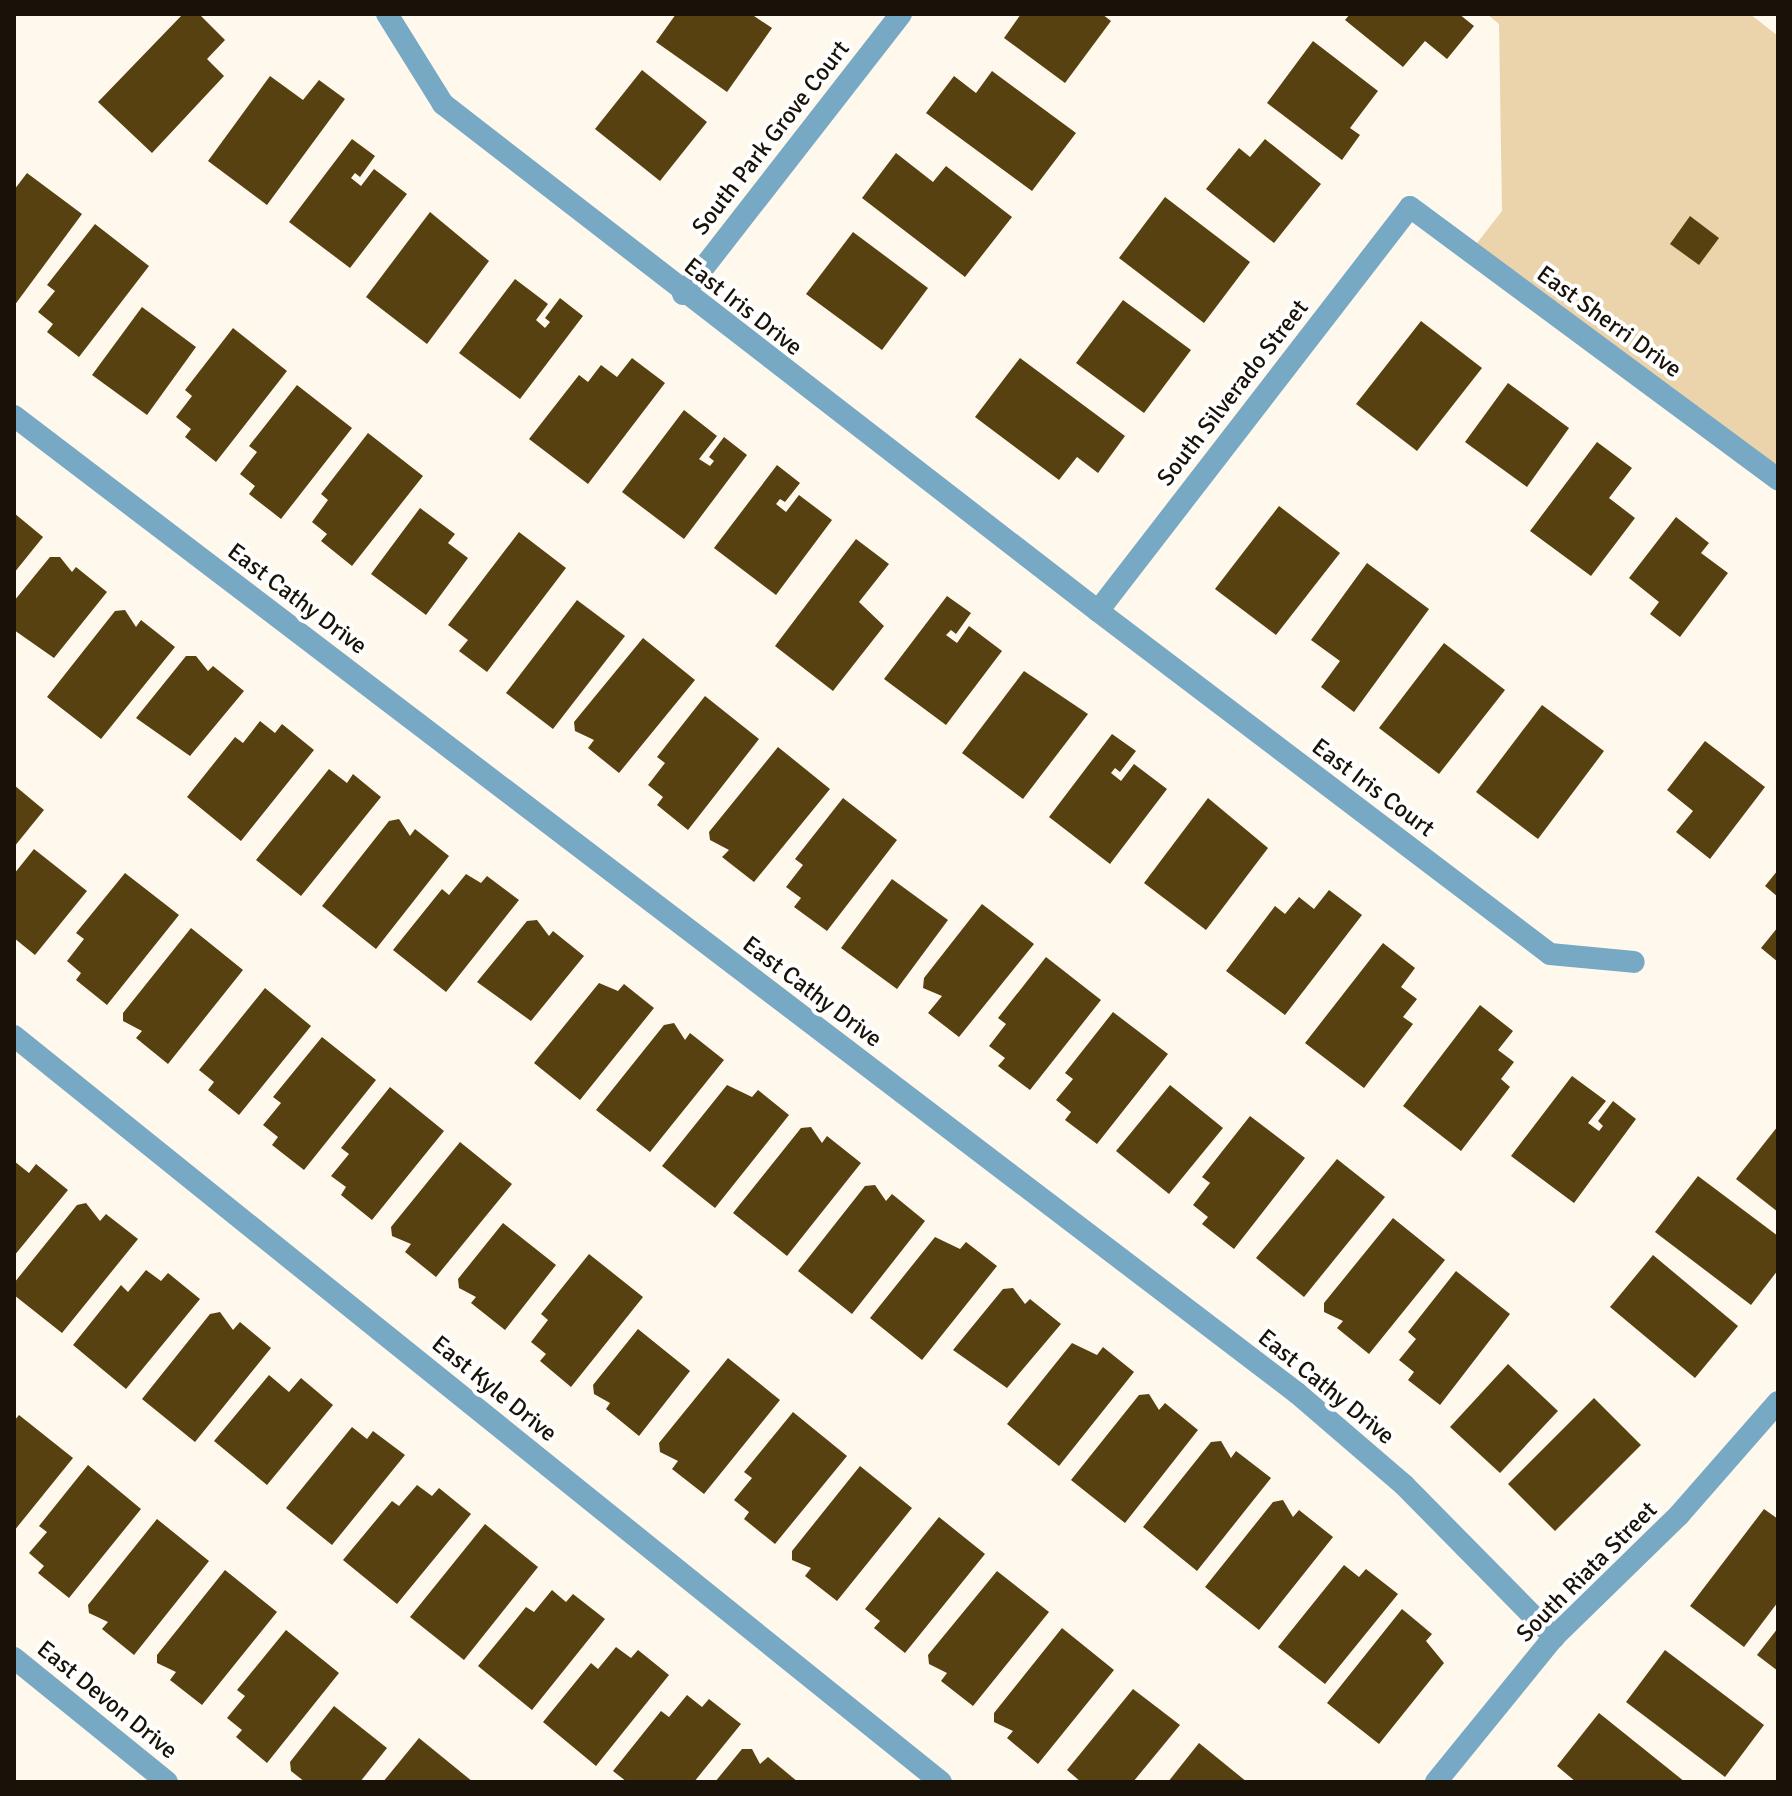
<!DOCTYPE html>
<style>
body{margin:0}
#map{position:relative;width:1792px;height:1796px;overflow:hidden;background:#fff8ec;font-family:Signika,sans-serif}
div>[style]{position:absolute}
.green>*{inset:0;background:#ebd4ab}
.building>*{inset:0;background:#584111}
.minor>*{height:22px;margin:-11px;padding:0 11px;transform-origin:11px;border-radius:11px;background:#77a8c4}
span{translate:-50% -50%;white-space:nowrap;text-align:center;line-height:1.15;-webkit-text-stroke:8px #fff;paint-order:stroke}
.street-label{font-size:24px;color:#181208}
.frame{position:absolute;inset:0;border:16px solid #181208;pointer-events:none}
</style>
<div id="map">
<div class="green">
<div style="clip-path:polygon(1487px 14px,1750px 14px,1778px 36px,1778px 479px,1470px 252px,1502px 211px,1499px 24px)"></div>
</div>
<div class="building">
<div style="clip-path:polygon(183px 14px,199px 14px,225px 40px,207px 59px,224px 76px,152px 153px,98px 102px)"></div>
<div style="clip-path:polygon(676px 14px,751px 14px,772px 28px,727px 92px,656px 42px)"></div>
<div style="clip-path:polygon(1021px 14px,1102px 14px,1111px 21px,1065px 83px,1004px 38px)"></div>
<div style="clip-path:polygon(1350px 14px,1459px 14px,1474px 26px,1447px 59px,1425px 41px,1403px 67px,1345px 20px)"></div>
<div style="clip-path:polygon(1313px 41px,1378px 91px,1350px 128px,1360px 135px,1342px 160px,1267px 103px)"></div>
<div style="clip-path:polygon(642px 70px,707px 122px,660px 181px,595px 129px)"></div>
<div style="clip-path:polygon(992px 71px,1076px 133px,1032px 191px,926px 113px,954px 76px,976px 93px)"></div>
<div style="clip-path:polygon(270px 76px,303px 100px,319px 80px,345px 99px,267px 205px,208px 161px)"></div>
<div style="clip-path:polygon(352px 139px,375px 156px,360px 177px,355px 173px,351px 178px,361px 186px,374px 169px,407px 194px,350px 268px,289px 222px)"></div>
<div style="clip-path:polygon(1265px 139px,1321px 184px,1274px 243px,1206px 189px,1239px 148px,1250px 157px)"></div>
<div style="clip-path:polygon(896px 153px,933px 182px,946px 166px,1012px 217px,965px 277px,862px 198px)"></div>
<div style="clip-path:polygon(27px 173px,82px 214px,14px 306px,14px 190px)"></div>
<div style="clip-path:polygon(1165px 197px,1250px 262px,1204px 323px,1119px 258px)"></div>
<div style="clip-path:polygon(430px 212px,489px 261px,427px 344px,366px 297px)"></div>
<div style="clip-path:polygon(1690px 216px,1719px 238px,1699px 265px,1670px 244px)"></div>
<div style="clip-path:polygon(95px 224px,149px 266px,79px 357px,47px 332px,53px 324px,38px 312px,55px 291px,47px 285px)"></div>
<div style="clip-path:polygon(853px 232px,928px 288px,882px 350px,806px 294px)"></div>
<div style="clip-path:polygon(515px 279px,548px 304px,536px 320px,545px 328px,550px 322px,545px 318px,560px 298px,583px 316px,520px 399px,459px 353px)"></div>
<div style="clip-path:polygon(1123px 300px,1191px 350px,1144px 413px,1076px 363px)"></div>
<div style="clip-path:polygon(142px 307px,196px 347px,147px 415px,92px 375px)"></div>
<div style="clip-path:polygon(1421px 321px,1482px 368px,1417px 451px,1356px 404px)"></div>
<div style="clip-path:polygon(233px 328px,287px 371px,216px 462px,185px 437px,191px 429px,176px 417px,192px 396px,185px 390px)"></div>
<div style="clip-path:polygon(632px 358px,665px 383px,588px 484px,529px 439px,579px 375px,588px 382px,601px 365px,617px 377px)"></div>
<div style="clip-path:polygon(1020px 358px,1125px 436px,1098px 473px,1077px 457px,1059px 480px,975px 417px)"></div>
<div style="clip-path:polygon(1508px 383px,1569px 428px,1527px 487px,1465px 442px)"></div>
<div style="clip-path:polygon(297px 385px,352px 428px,281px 519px,249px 494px,255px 486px,240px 474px,257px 452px,249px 446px)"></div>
<div style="clip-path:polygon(684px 410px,717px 436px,699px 459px,710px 466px,714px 461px,709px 457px,724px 437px,747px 455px,684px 539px,622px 492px)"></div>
<div style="clip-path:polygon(368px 433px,423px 476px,352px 566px,321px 541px,327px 534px,312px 522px,328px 500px,321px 494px)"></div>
<div style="clip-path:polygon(1597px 442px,1632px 468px,1609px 498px,1635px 518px,1591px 576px,1530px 531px)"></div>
<div style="clip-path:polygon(777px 465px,800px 483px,785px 502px,780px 499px,776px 504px,786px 512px,799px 495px,832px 520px,776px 595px,714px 548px)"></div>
<div style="clip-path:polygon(1279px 506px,1340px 553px,1276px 635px,1215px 589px)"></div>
<div style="clip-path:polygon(420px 508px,455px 534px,448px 543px,468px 558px,426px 615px,371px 574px)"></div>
<div style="clip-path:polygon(14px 513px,43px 537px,14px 573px)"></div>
<div style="clip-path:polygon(1676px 517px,1709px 543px,1701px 553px,1728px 573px,1680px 637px,1650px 614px,1659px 602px,1629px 578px)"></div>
<div style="clip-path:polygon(519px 532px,566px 568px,487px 672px,459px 651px,468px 640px,448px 625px)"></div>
<div style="clip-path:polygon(856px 539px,889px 564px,859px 602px,884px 626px,833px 691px,775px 646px)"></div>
<div style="clip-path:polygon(50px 557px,60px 557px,72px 572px,76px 567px,107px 592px,54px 658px,14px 630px,14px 601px)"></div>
<div style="clip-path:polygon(1367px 563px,1429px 609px,1354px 712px,1321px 687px,1340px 661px,1311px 640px)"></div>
<div style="clip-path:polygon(947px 596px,971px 613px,956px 634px,951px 630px,946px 635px,957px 643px,969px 626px,1002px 651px,946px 725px,884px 679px)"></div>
<div style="clip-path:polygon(577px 600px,625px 636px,553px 729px,506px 693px)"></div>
<div style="clip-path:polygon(125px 610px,136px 627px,141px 620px,175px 647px,101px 739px,47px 697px,115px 611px)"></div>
<div style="clip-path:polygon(643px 638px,695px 680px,619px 773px,588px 748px,594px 740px,575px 731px,574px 722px)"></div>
<div style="clip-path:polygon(1444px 643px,1505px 690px,1439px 774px,1379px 728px)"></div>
<div style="clip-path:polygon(186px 656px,196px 656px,208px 671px,213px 666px,244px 691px,190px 756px,136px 718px)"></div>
<div style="clip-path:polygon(1024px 671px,1088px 714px,1023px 799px,962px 753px)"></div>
<div style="clip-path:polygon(705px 696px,759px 739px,688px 830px,657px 805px,663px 797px,648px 785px,665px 763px,657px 757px)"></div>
<div style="clip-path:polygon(1542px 705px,1604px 751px,1538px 839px,1476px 792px)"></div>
<div style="clip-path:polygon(260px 721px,275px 733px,282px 724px,314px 750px,241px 841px,187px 797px,235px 737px,243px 743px)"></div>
<div style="clip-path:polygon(1112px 734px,1136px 751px,1120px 772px,1115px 768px,1111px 773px,1121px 781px,1134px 764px,1167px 789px,1110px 864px,1049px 817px)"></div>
<div style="clip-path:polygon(1705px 741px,1765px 787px,1710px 859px,1676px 832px,1693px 811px,1667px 790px)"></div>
<div style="clip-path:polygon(778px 747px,830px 789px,754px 882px,722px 857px,729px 850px,710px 840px,709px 832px)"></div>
<div style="clip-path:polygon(329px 769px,347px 783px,353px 774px,381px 797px,301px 896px,256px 860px)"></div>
<div style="clip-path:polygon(14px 785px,44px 810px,14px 847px)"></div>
<div style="clip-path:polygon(843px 798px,897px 840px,827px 931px,794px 907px,801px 898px,786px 887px,803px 865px,795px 859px)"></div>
<div style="clip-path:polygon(1208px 798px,1268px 848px,1206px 930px,1144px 883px)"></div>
<div style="clip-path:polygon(399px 819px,410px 836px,415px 829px,449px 856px,376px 949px,322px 906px,389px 821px)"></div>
<div style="clip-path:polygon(34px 849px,87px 891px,35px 955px,14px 938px,14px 874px)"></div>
<div style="clip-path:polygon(1778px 870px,1778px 897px,1765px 886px)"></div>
<div style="clip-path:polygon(125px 873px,179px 915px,107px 1005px,76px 980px,81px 973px,67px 961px,84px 939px,76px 933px)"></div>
<div style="clip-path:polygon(466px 874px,481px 883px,487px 876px,519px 900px,446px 992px,393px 950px,442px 889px,449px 895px)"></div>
<div style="clip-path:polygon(892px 879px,948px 920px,897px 989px,841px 948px)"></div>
<div style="clip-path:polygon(1329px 890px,1362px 915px,1285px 1015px,1226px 971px,1275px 906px,1285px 914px,1299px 897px,1314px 909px)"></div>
<div style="clip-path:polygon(982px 904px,1034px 944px,959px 1037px,928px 1013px,942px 996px,923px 988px,924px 978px)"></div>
<div style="clip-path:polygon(537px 920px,549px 936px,553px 931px,584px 956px,531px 1021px,477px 982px,527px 921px)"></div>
<div style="clip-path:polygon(1778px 927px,1778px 962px,1761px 948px)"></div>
<div style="clip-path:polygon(191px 928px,243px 970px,168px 1064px,136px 1038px,142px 1031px,123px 1021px,123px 1013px)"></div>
<div style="clip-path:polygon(1383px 943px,1415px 968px,1401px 987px,1417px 999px,1403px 1017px,1413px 1024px,1364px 1088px,1305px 1043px)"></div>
<div style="clip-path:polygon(1046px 957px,1101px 1000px,1030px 1090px,998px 1066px,1005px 1058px,989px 1046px,1006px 1024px,998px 1018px)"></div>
<div style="clip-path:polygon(599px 983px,618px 991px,624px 984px,654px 1008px,580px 1100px,534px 1063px)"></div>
<div style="clip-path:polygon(265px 988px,311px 1026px,239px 1115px,208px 1090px,214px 1082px,199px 1070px)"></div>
<div style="clip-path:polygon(1480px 1005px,1513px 1031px,1498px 1050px,1514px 1062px,1501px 1079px,1510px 1087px,1461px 1151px,1403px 1106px)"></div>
<div style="clip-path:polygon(1113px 1012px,1168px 1054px,1097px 1144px,1065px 1120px,1071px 1112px,1056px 1100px,1073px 1079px,1065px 1073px)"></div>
<div style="clip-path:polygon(674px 1023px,685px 1040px,690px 1033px,724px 1060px,650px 1152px,596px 1110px,664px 1025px)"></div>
<div style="clip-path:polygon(322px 1037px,376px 1080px,304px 1170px,272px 1145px,278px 1137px,263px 1125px,281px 1103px,273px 1097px)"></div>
<div style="clip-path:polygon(1572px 1076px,1606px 1101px,1588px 1123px,1599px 1131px,1603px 1126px,1598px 1121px,1613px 1101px,1636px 1119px,1574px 1203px,1511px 1156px)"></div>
<div style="clip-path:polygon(727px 1085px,752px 1097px,758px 1090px,789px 1115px,715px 1208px,662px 1166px)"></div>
<div style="clip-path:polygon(1170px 1085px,1223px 1128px,1169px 1194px,1116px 1151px)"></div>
<div style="clip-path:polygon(390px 1087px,444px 1131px,372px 1220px,341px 1195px,346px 1187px,331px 1176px,349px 1154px,341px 1148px)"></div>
<div style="clip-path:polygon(1250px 1116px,1305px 1158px,1234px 1249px,1202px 1224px,1208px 1217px,1193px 1205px,1210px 1183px,1202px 1177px)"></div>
<div style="clip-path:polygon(1778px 1126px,1778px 1212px,1736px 1179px)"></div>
<div style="clip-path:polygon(811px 1127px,822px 1143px,827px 1136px,861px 1163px,787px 1256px,733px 1213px,801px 1128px)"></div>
<div style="clip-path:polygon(460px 1142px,512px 1184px,436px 1277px,405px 1252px,411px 1244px,392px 1236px,391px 1227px)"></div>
<div style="clip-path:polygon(1337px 1159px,1385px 1197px,1304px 1297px,1256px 1258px)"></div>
<div style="clip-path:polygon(14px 1161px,29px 1173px,36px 1164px,68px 1190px,14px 1256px)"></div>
<div style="clip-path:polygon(1698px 1176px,1778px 1236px,1778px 1270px,1751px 1305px,1655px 1232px)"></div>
<div style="clip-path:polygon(875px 1185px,886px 1201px,892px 1194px,925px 1221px,852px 1314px,798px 1271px,865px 1186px)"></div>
<div style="clip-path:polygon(86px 1203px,100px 1221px,106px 1214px,138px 1239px,62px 1333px,14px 1295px,14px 1283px,77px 1205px)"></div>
<div style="clip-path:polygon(1393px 1218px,1445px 1260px,1369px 1354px,1337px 1328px,1343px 1321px,1324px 1312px,1324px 1303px)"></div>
<div style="clip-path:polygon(503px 1223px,556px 1265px,505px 1330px,471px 1303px,476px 1297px,459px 1288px,458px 1279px)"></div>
<div style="clip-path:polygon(935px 1237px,960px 1249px,966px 1242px,997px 1266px,922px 1360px,870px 1318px)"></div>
<div style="clip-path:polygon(589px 1254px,643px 1297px,571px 1387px,540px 1361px,546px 1354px,531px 1342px,548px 1320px,541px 1314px)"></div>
<div style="clip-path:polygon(1653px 1255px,1738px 1326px,1695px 1378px,1610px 1307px)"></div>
<div style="clip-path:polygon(146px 1270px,161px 1281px,168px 1273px,200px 1299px,126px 1389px,73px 1345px,121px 1285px,128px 1292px)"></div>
<div style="clip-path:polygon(1456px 1271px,1510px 1314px,1440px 1405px,1408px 1380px,1414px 1372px,1399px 1360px,1416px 1339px,1408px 1332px)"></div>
<div style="clip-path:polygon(1013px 1288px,1025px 1304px,1030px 1299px,1061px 1324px,1007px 1388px,953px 1350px,1003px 1289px)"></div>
<div style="clip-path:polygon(220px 1312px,233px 1330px,240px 1322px,271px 1348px,195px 1442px,142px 1399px,210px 1314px)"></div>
<div style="clip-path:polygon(638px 1329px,690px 1371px,639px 1436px,606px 1409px,610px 1403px,594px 1394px,593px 1385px)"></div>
<div style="clip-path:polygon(1072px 1343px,1097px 1355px,1103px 1347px,1134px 1372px,1059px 1466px,1007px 1424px)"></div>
<div style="clip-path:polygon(728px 1358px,780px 1400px,704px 1494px,672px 1469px,678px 1461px,660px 1452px,659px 1443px)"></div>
<div style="clip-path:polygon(1508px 1364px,1558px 1411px,1500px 1473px,1450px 1427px)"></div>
<div style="clip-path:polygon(269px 1375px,289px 1392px,301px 1378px,333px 1405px,267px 1485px,214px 1441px)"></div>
<div style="clip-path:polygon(1149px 1394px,1159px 1410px,1165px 1403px,1198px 1430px,1125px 1523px,1071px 1480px,1139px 1395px)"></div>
<div style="clip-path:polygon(1594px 1398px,1641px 1445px,1555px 1531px,1508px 1484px)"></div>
<div style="clip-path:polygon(793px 1412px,847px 1456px,775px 1544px,744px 1519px,749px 1512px,734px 1500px,752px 1478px,744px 1472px)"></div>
<div style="clip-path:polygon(19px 1415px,73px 1458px,14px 1531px,14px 1421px)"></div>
<div style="clip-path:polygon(352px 1427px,367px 1439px,373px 1431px,405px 1455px,332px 1545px,286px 1508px)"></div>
<div style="clip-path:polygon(1221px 1441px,1231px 1458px,1236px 1451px,1271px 1478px,1197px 1571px,1143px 1527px,1211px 1442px)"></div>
<div style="clip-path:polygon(88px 1465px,141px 1509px,69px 1598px,38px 1573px,44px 1566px,29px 1553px,47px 1532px,39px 1526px)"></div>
<div style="clip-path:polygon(860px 1466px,912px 1508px,837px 1601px,805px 1576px,811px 1568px,792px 1560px,792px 1551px)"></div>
<div style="clip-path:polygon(417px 1485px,432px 1496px,439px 1488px,471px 1514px,397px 1604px,343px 1560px,392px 1501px,399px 1506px)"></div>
<div style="clip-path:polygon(1283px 1500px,1293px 1517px,1299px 1510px,1333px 1537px,1259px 1630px,1205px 1587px,1273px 1502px)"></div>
<div style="clip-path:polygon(1764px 1509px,1778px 1519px,1778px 1602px,1744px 1647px,1690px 1606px)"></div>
<div style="clip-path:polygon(939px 1517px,985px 1554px,905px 1653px,874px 1628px,880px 1621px,865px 1609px)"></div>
<div style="clip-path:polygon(157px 1519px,209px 1561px,134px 1655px,102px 1629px,108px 1622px,89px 1613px,88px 1605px)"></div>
<div style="clip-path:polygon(485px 1524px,538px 1567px,464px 1660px,410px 1617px)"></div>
<div style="clip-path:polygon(1344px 1565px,1359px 1577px,1366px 1569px,1398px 1594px,1325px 1684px,1278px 1647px)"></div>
<div style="clip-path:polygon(225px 1570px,277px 1612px,202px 1705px,170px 1680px,176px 1672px,157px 1663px,157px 1655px)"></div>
<div style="clip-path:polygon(997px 1571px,1049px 1612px,973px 1706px,941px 1681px,947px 1673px,929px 1664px,928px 1655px)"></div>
<div style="clip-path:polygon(552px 1590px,566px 1602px,573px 1594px,605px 1619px,532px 1710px,478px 1666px,526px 1607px,534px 1612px)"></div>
<div style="clip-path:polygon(1402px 1609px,1432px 1634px,1426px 1641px,1444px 1663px,1379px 1744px,1327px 1703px)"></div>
<div style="clip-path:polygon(1062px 1628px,1114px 1670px,1038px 1764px,1007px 1738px,1013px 1731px,994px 1722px,994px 1713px)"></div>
<div style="clip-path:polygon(1778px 1628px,1778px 1671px,1757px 1655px)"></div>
<div style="clip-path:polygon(286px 1630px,339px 1673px,267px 1763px,236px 1737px,242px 1730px,227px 1718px,245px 1696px,237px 1690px)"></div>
<div style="clip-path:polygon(616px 1647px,631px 1658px,638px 1650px,669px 1675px,596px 1766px,543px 1722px,591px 1663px,598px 1669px)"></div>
<div style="clip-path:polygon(1665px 1650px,1764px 1725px,1725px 1777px,1626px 1702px)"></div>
<div style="clip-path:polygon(1133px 1689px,1180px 1725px,1133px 1782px,1081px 1782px,1067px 1770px)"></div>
<div style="clip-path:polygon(687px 1695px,702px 1707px,709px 1699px,741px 1724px,694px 1782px,627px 1782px,613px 1771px,661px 1711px,669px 1717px)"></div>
<div style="clip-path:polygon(334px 1706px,387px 1748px,360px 1782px,305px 1782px,291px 1771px,290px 1762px)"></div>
<div style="clip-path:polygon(1599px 1713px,1685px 1782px,1576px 1782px,1557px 1766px)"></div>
<div style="clip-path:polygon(419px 1738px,473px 1782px,383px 1782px)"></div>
<div style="clip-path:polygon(1199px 1743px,1247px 1782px,1168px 1782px)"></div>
<div style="clip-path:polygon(742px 1749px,752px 1749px,760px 1764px,768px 1757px,798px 1782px,715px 1782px)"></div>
</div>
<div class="minor">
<div style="left:387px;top:14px;width:106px;rotate:58.1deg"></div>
<div style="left:443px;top:104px;width:828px;rotate:37.74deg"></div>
<div style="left:1098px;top:611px;width:567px;rotate:37.19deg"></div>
<div style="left:1550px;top:954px;width:84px;rotate:5.4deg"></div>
<div style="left:683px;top:294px;width:355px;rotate:-52.1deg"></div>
<div style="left:14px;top:416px;width:1613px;rotate:37.29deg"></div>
<div style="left:1297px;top:1393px;width:141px;rotate:40.7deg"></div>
<div style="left:1404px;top:1485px;width:214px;rotate:45.4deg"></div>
<div style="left:1098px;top:611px;width:510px;rotate:-52.32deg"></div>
<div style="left:1410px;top:207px;width:458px;rotate:36.5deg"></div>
<div style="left:14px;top:1036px;width:1190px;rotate:38.83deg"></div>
<div style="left:14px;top:1658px;width:197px;rotate:39deg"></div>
<div style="left:1436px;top:1782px;width:187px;rotate:-50.9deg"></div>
<div style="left:1554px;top:1637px;width:175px;rotate:-44.3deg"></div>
<div style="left:1679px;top:1515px;width:150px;rotate:-48.8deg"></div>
</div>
<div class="street-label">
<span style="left:771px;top:138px;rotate:-52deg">South Park Grove Court</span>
<span style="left:743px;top:307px;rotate:38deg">East Iris Drive</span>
<span style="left:1609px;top:322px;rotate:36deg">East Sherri Drive</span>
<span style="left:1233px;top:393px;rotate:-52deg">South Silverado Street</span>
<span style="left:297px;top:599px;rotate:37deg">East Cathy Drive</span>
<span style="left:1373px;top:788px;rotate:37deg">East Iris Court</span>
<span style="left:812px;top:992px;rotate:37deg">East Cathy Drive</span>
<span style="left:1326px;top:1387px;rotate:39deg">East Cathy Drive</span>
<span style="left:494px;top:1389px;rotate:39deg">East Kyle Drive</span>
<span style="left:1587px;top:1572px;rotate:-45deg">South Riata Street</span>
<span style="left:107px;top:1700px;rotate:39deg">East Devon Drive</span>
</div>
<div class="frame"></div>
</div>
